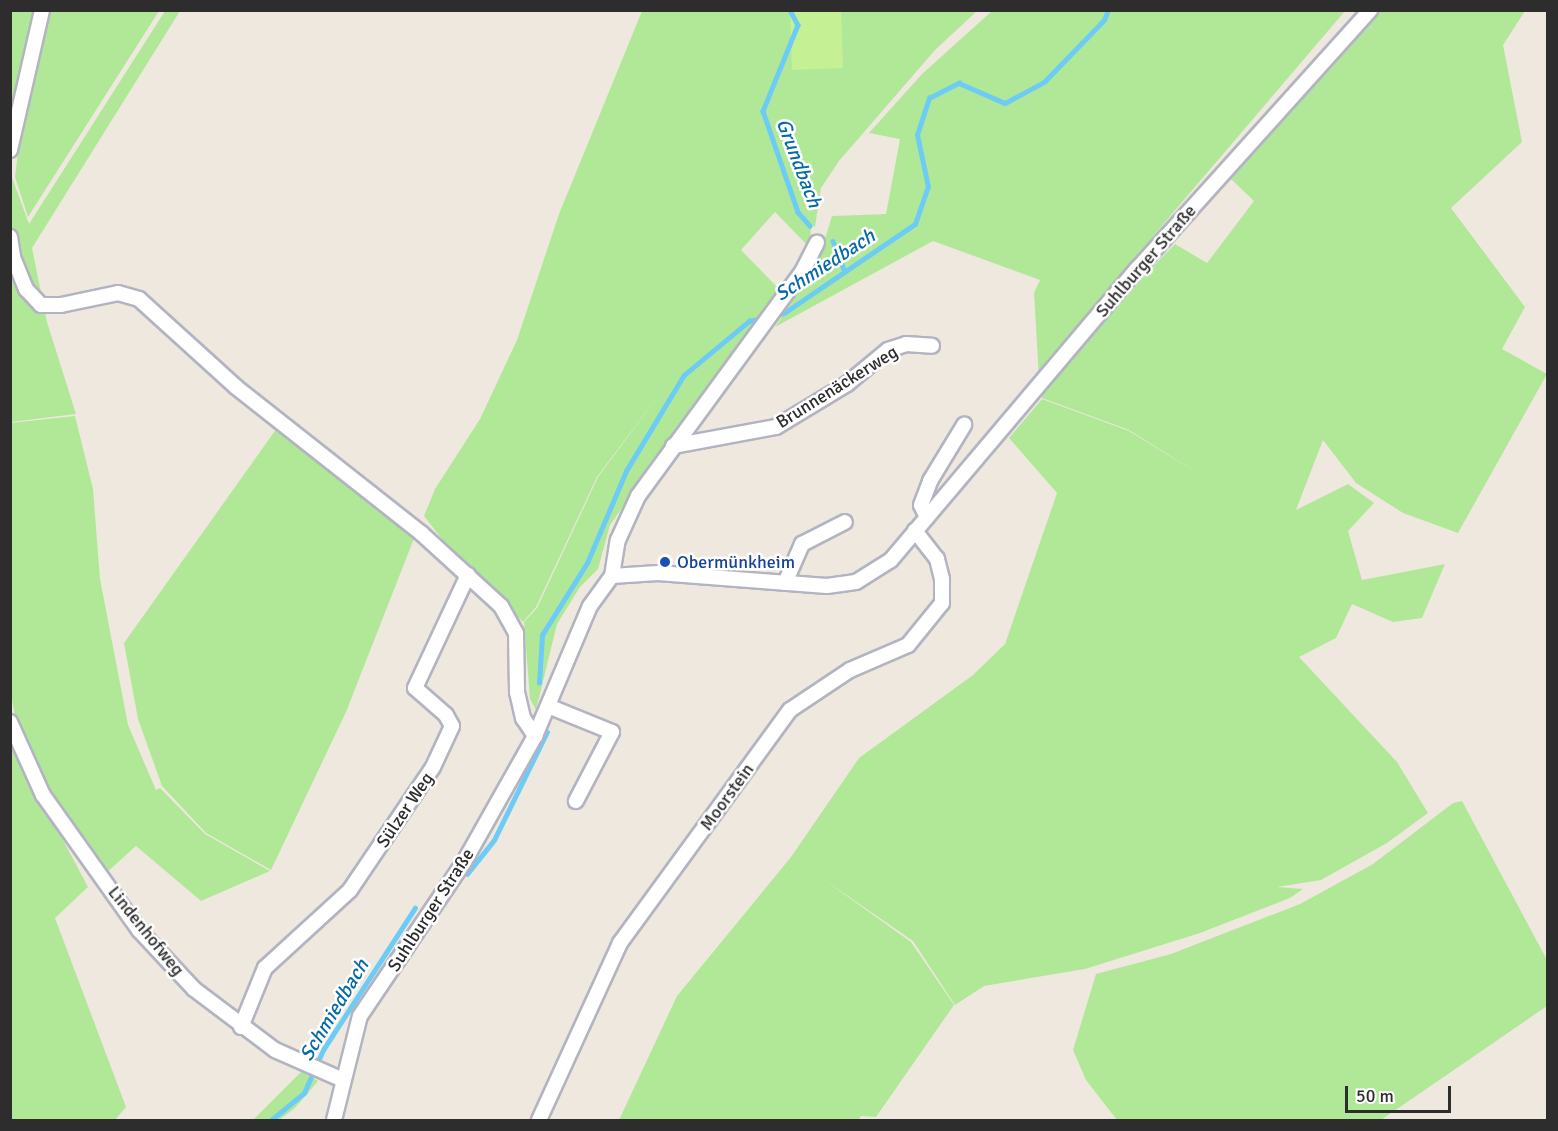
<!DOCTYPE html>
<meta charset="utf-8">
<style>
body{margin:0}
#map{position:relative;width:1558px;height:1131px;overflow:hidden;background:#efe8df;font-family:Signika,sans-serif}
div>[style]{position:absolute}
.green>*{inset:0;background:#b1e898}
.pitch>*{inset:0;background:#c5f094}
.stream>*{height:4.5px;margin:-2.25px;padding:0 2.25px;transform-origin:2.25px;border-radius:2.25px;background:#6cccf6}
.roads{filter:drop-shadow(2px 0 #b3b4c1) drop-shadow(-2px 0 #b3b4c1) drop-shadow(0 2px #b3b4c1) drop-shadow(0 -2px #b3b4c1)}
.minor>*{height:14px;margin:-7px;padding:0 7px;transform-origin:7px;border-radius:7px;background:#fff}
.dots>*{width:16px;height:16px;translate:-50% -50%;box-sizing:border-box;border:3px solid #fff;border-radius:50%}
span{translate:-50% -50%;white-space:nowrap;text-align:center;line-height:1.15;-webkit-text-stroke:5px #fff;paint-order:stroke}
.street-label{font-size:18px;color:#2d2d2d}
.transit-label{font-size:18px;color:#164399}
.left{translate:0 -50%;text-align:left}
.water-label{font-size:20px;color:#066aa8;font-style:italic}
.frame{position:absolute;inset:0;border:12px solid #2d2d2d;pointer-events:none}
.scale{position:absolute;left:1345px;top:1086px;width:106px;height:27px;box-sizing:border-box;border:3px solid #2d2d2d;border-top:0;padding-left:8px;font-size:18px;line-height:21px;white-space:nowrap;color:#2d2d2d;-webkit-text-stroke:4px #fff;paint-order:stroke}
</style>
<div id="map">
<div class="green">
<div style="clip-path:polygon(11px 10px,33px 11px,11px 113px,10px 11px)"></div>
<div style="clip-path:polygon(47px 11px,159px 11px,28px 217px,15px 177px,22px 120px)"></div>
<div style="clip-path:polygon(165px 11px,180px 11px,32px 248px,47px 322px,76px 414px,11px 422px,10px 172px,29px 224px)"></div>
<div style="clip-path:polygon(642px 11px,977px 11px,935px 50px,839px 161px,821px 188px,815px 227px,799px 217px,811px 228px,809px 247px,775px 212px,741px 250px,779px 289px,610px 525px,598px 569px,580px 587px,557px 624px,536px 710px,530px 699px,524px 622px,537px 608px,598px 477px,664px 388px,597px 477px,536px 607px,523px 622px,449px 548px,424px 516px,435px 489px,480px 419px,517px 340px,559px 214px)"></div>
<div style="clip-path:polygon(992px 11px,1345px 11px,1160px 228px,1039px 378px,1034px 293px,1040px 280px,933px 241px,775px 327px,817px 265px,832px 216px,886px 214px,900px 139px,869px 133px,922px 74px)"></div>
<div style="clip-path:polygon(1380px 11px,1525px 11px,1503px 45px,1522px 142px,1451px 208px,1525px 307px,1502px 349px,1547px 374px,1458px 533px,1403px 513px,1356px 483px,1323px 440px,1296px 510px,1348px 484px,1374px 503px,1348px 531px,1362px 580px,1445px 564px,1422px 618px,1393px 622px,1352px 604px,1336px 638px,1299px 657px,1397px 762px,1428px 813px,1387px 843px,1321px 880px,1277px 887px,1303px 889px,1290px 898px,1200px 933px,1085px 969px,984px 986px,955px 1005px,913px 941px,823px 879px,911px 942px,954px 1005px,876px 1117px,861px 1116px,859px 1120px,619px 1120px,677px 996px,791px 857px,859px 758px,973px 675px,1005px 644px,1057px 493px,1009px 438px,1042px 399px,1129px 431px,1207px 479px,1129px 430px,1042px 398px,1042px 392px,1104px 317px,1175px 244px,1207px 263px,1254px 201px,1231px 179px,1365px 23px,1379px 34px,1366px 23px)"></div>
<div style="clip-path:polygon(75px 416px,93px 489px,100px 579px,128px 725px,156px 790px,160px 788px,205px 834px,270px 871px,201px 901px,136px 846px,106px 873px,47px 791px,15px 715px,11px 694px,10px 423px)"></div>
<div style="clip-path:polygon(277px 428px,415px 536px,346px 712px,271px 870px,206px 833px,162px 786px,138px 719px,124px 643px)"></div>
<div style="clip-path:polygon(10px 740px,88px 887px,55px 918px,126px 1107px,115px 1120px,11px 1120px)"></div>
<div style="clip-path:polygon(1462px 801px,1547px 960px,1547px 1006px,1381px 1120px,1117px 1120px,1086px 1080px,1073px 1050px,1096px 974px,1171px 954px,1300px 904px,1373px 864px,1453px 803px)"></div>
<div style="clip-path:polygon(302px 1071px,318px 1081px,295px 1108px,279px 1120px,253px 1120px)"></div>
</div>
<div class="pitch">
<div style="clip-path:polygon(790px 11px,841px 11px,843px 68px,792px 70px)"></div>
</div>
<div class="stream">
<div style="left:790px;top:10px;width:17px;rotate:62deg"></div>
<div style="left:798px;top:25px;width:93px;rotate:112.1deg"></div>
<div style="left:763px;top:111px;width:107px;rotate:70.9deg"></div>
<div style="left:798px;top:212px;width:18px;rotate:49deg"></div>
<div style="left:833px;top:241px;width:33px;rotate:69deg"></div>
<div style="left:774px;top:316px;width:10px;rotate:-17deg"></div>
<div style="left:784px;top:313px;width:158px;rotate:-34.2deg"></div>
<div style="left:915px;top:224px;width:39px;rotate:-71deg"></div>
<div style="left:928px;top:187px;width:53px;rotate:-101.9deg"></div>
<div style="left:917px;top:135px;width:39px;rotate:-72deg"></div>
<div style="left:929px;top:98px;width:34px;rotate:-27deg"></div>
<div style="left:959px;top:83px;width:50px;rotate:23.5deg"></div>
<div style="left:1005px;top:103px;width:44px;rotate:-28.3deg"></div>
<div style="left:1044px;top:82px;width:86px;rotate:-45.9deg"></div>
<div style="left:1104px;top:20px;width:11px;rotate:-68deg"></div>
<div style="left:539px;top:683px;width:48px;rotate:-86.4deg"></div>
<div style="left:542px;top:635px;width:85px;rotate:-58deg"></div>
<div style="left:587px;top:563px;width:100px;rotate:-67deg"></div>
<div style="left:626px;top:471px;width:112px;rotate:-58.9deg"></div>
<div style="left:684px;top:375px;width:85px;rotate:-39.7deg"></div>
<div style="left:749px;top:321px;width:14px;rotate:-12deg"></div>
<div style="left:467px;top:874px;width:43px;rotate:-51.5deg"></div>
<div style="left:494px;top:840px;width:120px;rotate:-63.9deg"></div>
<div style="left:271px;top:1120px;width:43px;rotate:-39.3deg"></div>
<div style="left:304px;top:1093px;width:47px;rotate:-66.2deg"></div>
<div style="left:323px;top:1050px;width:169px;rotate:-57.1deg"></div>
</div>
<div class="roads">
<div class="minor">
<div style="left:10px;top:150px;width:144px;rotate:-77.1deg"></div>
<div style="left:10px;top:237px;width:20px;rotate:81deg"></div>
<div style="left:13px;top:257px;width:35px;rotate:68deg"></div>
<div style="left:26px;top:289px;width:22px;rotate:47deg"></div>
<div style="left:41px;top:305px;width:20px"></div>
<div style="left:61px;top:305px;width:58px;rotate:-11.9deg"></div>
<div style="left:118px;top:293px;width:22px;rotate:16deg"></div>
<div style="left:139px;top:299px;width:131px;rotate:42.2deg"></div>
<div style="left:236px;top:387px;width:236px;rotate:38.3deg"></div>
<div style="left:421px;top:533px;width:108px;rotate:42.4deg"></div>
<div style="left:501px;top:606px;width:31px;rotate:61deg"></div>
<div style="left:516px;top:633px;width:59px;rotate:89deg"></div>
<div style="left:517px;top:692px;width:27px;rotate:77deg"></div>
<div style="left:523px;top:718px;width:22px;rotate:56deg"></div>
<div style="left:673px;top:446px;width:105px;rotate:-10.5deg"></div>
<div style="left:776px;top:427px;width:83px;rotate:-31.2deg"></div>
<div style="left:847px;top:384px;width:53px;rotate:-39.7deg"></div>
<div style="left:888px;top:350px;width:19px;rotate:-18deg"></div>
<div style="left:906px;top:344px;width:26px;rotate:4deg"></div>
<div style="left:927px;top:517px;width:13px;rotate:-117deg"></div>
<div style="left:921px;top:505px;width:26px;rotate:-69deg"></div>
<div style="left:930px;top:481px;width:66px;rotate:-58.7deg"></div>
<div style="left:612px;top:576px;width:36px;rotate:-81deg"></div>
<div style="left:618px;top:540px;width:48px;rotate:-65.6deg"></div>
<div style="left:638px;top:496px;width:278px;rotate:-53.8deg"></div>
<div style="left:802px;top:272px;width:33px;rotate:-63deg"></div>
<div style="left:785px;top:583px;width:43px;rotate:-66.4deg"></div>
<div style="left:802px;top:544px;width:48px;rotate:-27.1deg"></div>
<div style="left:548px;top:706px;width:69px;rotate:22.1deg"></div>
<div style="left:612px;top:732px;width:78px;rotate:117.6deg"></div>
<div style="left:10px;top:722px;width:80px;rotate:65.7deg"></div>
<div style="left:43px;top:795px;width:166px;rotate:54.6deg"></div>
<div style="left:139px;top:930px;width:81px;rotate:47deg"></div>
<div style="left:194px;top:989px;width:101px;rotate:37deg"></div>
<div style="left:275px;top:1050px;width:74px;rotate:23.8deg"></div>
<div style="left:241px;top:1027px;width:64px;rotate:-67.9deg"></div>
<div style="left:265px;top:968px;width:115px;rotate:-42.5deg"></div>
<div style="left:350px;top:890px;width:148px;rotate:-56deg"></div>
<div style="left:433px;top:767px;width:45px;rotate:-65.1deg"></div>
<div style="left:452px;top:726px;width:13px;rotate:-119deg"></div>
<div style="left:446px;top:715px;width:41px;rotate:-138.9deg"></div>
<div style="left:415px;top:688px;width:125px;rotate:-64.9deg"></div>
<div style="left:334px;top:1120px;width:107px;rotate:-76deg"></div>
<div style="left:360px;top:1016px;width:186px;rotate:-56deg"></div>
<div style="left:464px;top:862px;width:145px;rotate:-60.6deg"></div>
<div style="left:535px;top:736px;width:141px;rotate:-67.1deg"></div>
<div style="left:590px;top:606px;width:37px;rotate:-54deg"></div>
<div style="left:612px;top:576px;width:46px;rotate:-3.7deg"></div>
<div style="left:658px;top:573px;width:169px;rotate:4.4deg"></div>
<div style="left:827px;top:586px;width:29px;rotate:-8deg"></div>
<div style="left:856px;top:582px;width:41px;rotate:-32.2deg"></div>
<div style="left:891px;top:560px;width:382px;rotate:-49.8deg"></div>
<div style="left:1138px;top:268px;width:347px;rotate:-48deg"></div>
<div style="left:539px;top:1120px;width:195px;rotate:-65.4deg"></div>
<div style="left:620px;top:943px;width:288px;rotate:-53.9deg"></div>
<div style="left:790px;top:710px;width:72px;rotate:-33.7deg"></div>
<div style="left:850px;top:670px;width:63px;rotate:-23.3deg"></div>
<div style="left:908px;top:645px;width:54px;rotate:-51deg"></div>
<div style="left:942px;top:603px;width:24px;rotate:-90deg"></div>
<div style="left:942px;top:579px;width:21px;rotate:-104deg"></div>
<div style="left:937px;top:559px;width:36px;rotate:-128deg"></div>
</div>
</div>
<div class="dots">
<div style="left:665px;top:562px;background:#1a4fb4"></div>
</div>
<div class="street-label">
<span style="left:1146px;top:261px;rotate:-49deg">Suhlburger Straße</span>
<span style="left:837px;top:387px;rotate:-32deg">Brunnenäckerweg</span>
<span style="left:727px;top:797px;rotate:-54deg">Moorstein</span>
<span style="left:405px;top:810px;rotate:-56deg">Sülzer Weg</span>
<span style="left:431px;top:910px;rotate:-57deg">Suhlburger Straße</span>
<span style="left:146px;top:931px;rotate:51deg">Lindenhofweg</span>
</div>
<div class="transit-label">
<span class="left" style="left:677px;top:562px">Obermünkheim</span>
</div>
<div class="water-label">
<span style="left:799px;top:163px;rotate:69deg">Grundbach</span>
<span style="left:825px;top:265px;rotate:-33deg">Schmiedbach</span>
<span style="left:334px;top:1010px;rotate:-59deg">Schmiedbach</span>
</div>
<div class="frame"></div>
<div class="scale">50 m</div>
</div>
